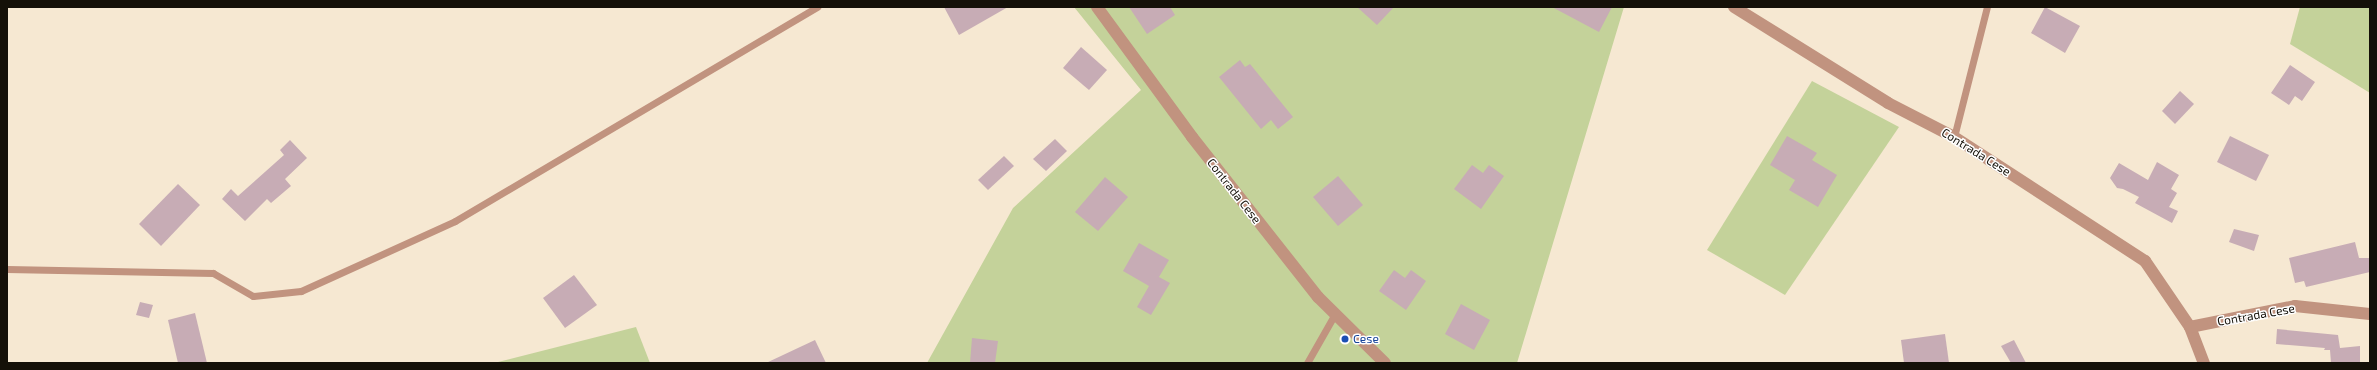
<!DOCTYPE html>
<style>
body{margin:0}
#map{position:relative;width:2377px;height:370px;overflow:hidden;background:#f6e8d2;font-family:"Exo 2",sans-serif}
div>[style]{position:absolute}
.green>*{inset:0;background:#c4d29a}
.building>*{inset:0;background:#c7acb5}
.service>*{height:7px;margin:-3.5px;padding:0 3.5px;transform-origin:3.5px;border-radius:3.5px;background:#c1937f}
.minor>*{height:12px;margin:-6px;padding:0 6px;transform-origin:6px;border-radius:6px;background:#c1937f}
.dots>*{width:11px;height:11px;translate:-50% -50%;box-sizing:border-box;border:2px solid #fff;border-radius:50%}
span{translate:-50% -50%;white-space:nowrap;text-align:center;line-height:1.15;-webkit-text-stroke:3px #fff;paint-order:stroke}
.street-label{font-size:12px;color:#141008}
.transit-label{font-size:12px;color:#164399}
.left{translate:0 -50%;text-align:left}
.frame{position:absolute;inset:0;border:8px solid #141008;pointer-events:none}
</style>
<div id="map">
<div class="green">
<div style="clip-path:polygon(1074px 7px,1624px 7px,1517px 363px,927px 363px,1013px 208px,1141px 90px)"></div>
<div style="clip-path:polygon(2300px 7px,2370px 7px,2370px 93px,2290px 44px)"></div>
<div style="clip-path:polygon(1812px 81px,1899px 127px,1785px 295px,1707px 250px)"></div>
<div style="clip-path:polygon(636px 327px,650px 363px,494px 363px)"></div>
</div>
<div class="building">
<div style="clip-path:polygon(944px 7px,1008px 7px,959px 35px)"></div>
<div style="clip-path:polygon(1129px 7px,1170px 7px,1175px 15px,1147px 34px)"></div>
<div style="clip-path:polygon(1357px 7px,1394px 7px,1377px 25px)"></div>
<div style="clip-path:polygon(1552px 7px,1612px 7px,1599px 32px)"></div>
<div style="clip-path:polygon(2045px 7px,2080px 26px,2065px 53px,2031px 33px)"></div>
<div style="clip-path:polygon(1081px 47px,1107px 70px,1089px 90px,1063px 68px)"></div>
<div style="clip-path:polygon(1240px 60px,1245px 67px,1250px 64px,1293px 117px,1278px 129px,1271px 120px,1261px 129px,1219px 77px)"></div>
<div style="clip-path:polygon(2290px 65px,2315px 82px,2302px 101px,2295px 96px,2289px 105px,2271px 93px)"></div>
<div style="clip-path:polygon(2180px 91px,2194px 104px,2175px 124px,2162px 111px)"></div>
<div style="clip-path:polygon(1787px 136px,1817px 153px,1812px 160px,1837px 175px,1818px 207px,1789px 190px,1795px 180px,1770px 165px)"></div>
<div style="clip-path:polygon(2230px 136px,2269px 155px,2256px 181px,2217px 162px)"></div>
<div style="clip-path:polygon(1055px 139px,1067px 151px,1046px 171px,1033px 159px)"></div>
<div style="clip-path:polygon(290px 140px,307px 158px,285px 179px,291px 186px,271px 203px,267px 199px,245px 221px,222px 199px,231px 189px,238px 196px,284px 155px,280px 150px)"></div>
<div style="clip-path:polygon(1004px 156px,1014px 166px,988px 190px,978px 180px)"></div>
<div style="clip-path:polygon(2157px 162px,2179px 175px,2171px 189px,2177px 193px,2169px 207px,2178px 211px,2172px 223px,2135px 203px,2139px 197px,2123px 189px,2117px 188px,2110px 178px,2119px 163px,2148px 180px)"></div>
<div style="clip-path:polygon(1472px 165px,1483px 173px,1489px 165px,1504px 176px,1481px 209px,1454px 189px)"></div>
<div style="clip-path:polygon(1338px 176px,1363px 205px,1338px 226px,1313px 197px)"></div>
<div style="clip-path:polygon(1105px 177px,1128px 197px,1098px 231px,1075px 212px)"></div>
<div style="clip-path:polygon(178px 184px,200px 205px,161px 246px,139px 224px)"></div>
<div style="clip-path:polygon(2234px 229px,2259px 235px,2254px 251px,2229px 242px)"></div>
<div style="clip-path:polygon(2355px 242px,2359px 258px,2370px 258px,2370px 272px,2306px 287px,2304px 281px,2295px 283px,2289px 258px)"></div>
<div style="clip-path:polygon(1139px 243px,1169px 260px,1159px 277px,1170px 283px,1151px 315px,1137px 307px,1149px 286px,1123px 271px)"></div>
<div style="clip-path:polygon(1394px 270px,1405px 278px,1411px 270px,1426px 281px,1406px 310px,1379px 291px)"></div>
<div style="clip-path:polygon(574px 275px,597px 305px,565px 328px,543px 298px)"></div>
<div style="clip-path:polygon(140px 302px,153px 305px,149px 318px,136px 315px)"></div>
<div style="clip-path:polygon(1461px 304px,1490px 320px,1474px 350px,1445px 334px)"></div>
<div style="clip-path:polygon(195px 313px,207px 363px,178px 363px,168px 320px)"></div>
<div style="clip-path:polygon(2277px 329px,2338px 335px,2340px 348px,2360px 346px,2360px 363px,2331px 363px,2330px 350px,2324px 350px,2325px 348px,2276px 344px)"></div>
<div style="clip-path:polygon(1945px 334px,1949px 363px,1904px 363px,1901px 340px)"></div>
<div style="clip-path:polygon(972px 338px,998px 341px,995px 363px,970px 363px)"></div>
<div style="clip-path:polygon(815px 340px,826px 363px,766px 363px)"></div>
<div style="clip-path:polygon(2014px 340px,2026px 363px,2011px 363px,2001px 346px)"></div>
</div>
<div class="service">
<div style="left:1954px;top:137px;width:134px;rotate:-75.8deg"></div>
<div style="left:7px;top:269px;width:206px;rotate:1.1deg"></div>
<div style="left:213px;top:273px;width:46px;rotate:29.9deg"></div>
<div style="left:253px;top:296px;width:48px;rotate:-5.9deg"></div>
<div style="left:301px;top:291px;width:169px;rotate:-24.4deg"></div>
<div style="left:455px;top:221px;width:421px;rotate:-30.6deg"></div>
<div style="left:1307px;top:363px;width:56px;rotate:-60.3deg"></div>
</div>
<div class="minor">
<div style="left:1097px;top:7px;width:161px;rotate:53.8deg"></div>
<div style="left:1192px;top:137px;width:204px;rotate:51.8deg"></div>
<div style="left:1318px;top:297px;width:94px;rotate:44.6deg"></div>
<div style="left:1734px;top:7px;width:181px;rotate:31.9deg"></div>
<div style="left:1888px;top:103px;width:74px;rotate:27.3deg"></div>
<div style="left:1954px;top:137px;width:228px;rotate:33deg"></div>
<div style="left:2145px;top:261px;width:80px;rotate:55.7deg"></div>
<div style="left:2190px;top:327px;width:39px;rotate:69deg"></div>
<div style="left:2190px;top:327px;width:107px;rotate:-11.3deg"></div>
<div style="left:2295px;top:306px;width:75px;rotate:6.1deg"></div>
</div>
<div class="dots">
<div style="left:1345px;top:339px;background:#1a4fb4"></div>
</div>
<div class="street-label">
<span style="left:1976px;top:152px;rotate:32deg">Contrada Cese</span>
<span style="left:1234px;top:191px;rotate:52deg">Contrada Cese</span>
<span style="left:2256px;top:315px;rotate:-10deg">Contrada Cese</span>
</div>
<div class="transit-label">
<span class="left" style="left:1353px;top:339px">Cese</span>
</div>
<div class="frame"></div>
</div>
